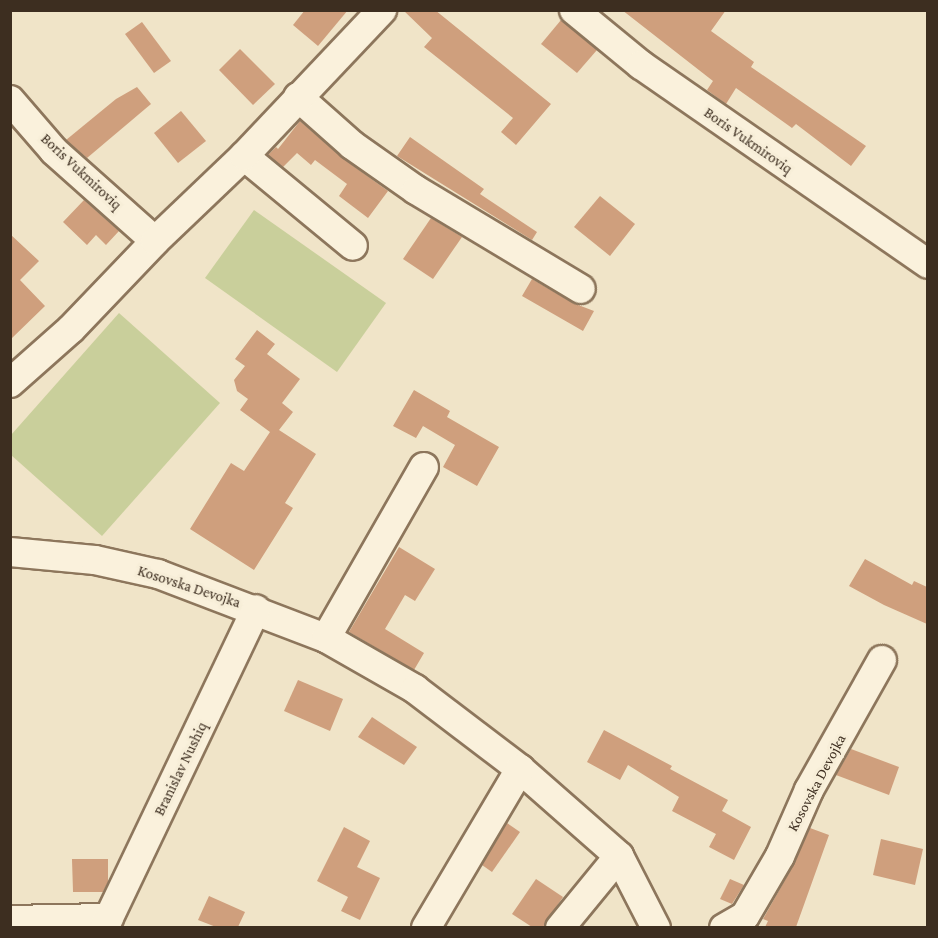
<!DOCTYPE html>
<style>
body{margin:0}
#map{position:relative;width:938px;height:938px;overflow:hidden;background:#f0e4c8;font-family:"Crimson Pro",serif}
div>[style]{position:absolute}
.green>*{inset:0;background:#c9cf9b}
.building>*{inset:0;background:#cf9f7d}
.roads{filter:drop-shadow(2px 0 #8d765c) drop-shadow(-2px 0 #8d765c) drop-shadow(0 2px #8d765c) drop-shadow(0 -2px #8d765c)}
.minor>*{height:28px;margin:-14px;padding:0 14px;transform-origin:14px;border-radius:14px;background:#faf1dc}
span{translate:-50% -50%;white-space:nowrap;text-align:center;line-height:1.15;-webkit-text-stroke:6px #f7eed8;paint-order:stroke}
.street-label{font-size:15px;color:#3d2e20}
.frame{position:absolute;inset:0;border:12px solid #3d2e20;pointer-events:none}
</style>
<div id="map">
<div class="green">
<div style="clip-path:polygon(254px 210px,386px 303px,337px 372px,205px 278px)"></div>
<div style="clip-path:polygon(119px 313px,220px 403px,102px 536px,11px 455px,11px 435px)"></div>
</div>
<div class="building">
<div style="clip-path:polygon(305px 10px,348px 10px,318px 46px,293px 25px)"></div>
<div style="clip-path:polygon(403px 10px,435px 10px,551px 104px,516px 145px,501px 132px,513px 118px,424px 47px,432px 38px)"></div>
<div style="clip-path:polygon(622px 10px,726px 10px,711px 31px,754px 62px,751px 67px,866px 146px,851px 166px,796px 124px,792px 128px,736px 88px,726px 104px,707px 90px,713px 81px)"></div>
<div style="clip-path:polygon(561px 20px,597px 50px,577px 73px,541px 44px)"></div>
<div style="clip-path:polygon(142px 22px,171px 61px,154px 73px,125px 34px)"></div>
<div style="clip-path:polygon(240px 49px,275px 84px,253px 105px,219px 70px)"></div>
<div style="clip-path:polygon(137px 87px,151px 104px,87px 158px,66px 140px,116px 99px)"></div>
<div style="clip-path:polygon(181px 111px,206px 141px,178px 163px,154px 133px)"></div>
<div style="clip-path:polygon(300px 121px,341px 157px,388px 191px,368px 218px,339px 196px,347px 184px,315px 160px,311px 165px,297px 153px,283px 167px,268px 155px,276px 147px,278px 149px)"></div>
<div style="clip-path:polygon(410px 137px,484px 189px,480px 194px,537px 232px,532px 240px,397px 156px)"></div>
<div style="clip-path:polygon(600px 196px,635px 224px,610px 256px,574px 227px)"></div>
<div style="clip-path:polygon(84px 200px,119px 231px,106px 245px,96px 235px,87px 245px,63px 222px)"></div>
<div style="clip-path:polygon(431px 218px,462px 237px,433px 279px,403px 259px)"></div>
<div style="clip-path:polygon(10px 234px,39px 261px,20px 280px,45px 306px,10px 340px)"></div>
<div style="clip-path:polygon(532px 279px,573px 303px,594px 311px,583px 331px,522px 296px)"></div>
<div style="clip-path:polygon(257px 330px,275px 344px,267px 354px,300px 379px,282px 403px,293px 412px,279px 430px,316px 454px,285px 503px,293px 508px,254px 570px,190px 529px,231px 463px,244px 471px,270px 432px,240px 410px,248px 399px,237px 391px,234px 380px,245px 366px,235px 359px)"></div>
<div style="clip-path:polygon(414px 390px,450px 411px,447px 417px,499px 447px,477px 486px,443px 467px,455px 445px,423px 426px,416px 438px,393px 426px)"></div>
<div style="clip-path:polygon(399px 547px,435px 569px,415px 601px,405px 595px,385px 629px,424px 653px,414px 670px,349px 632px)"></div>
<div style="clip-path:polygon(865px 559px,912px 585px,914px 581px,927px 587px,927px 624px,884px 605px,849px 586px)"></div>
<div style="clip-path:polygon(298px 680px,343px 699px,330px 731px,284px 711px)"></div>
<div style="clip-path:polygon(372px 717px,417px 747px,404px 765px,358px 737px)"></div>
<div style="clip-path:polygon(604px 730px,672px 766px,670px 769px,728px 800px,722px 811px,751px 827px,734px 860px,709px 847px,716px 834px,672px 811px,679px 797px,628px 765px,620px 780px,587px 762px)"></div>
<div style="clip-path:polygon(851px 749px,899px 767px,889px 795px,836px 775px)"></div>
<div style="clip-path:polygon(507px 823px,520px 832px,492px 872px,482px 865px)"></div>
<div style="clip-path:polygon(344px 827px,370px 841px,357px 867px,380px 878px,360px 920px,341px 911px,348px 897px,317px 881px)"></div>
<div style="clip-path:polygon(810px 828px,829px 835px,796px 927px,765px 927px,768px 921px,763px 919px,794px 864px)"></div>
<div style="clip-path:polygon(881px 839px,923px 849px,915px 885px,873px 875px)"></div>
<div style="clip-path:polygon(72px 859px,108px 859px,108px 882px,103px 892px,73px 892px)"></div>
<div style="clip-path:polygon(536px 879px,563px 897px,543px 927px,532px 927px,512px 914px)"></div>
<div style="clip-path:polygon(730px 879px,744px 885px,732px 904px,720px 899px)"></div>
<div style="clip-path:polygon(209px 896px,245px 912px,238px 927px,216px 927px,198px 920px)"></div>
</div>
<div class="roads">
<div class="minor">
<div style="left:574px;top:10px;width:87px;rotate:39.4deg"></div>
<div style="left:641px;top:65px;width:349px;rotate:34.7deg"></div>
<div style="left:298px;top:97px;width:72px;rotate:41.6deg"></div>
<div style="left:352px;top:145px;width:78px;rotate:35.1deg"></div>
<div style="left:416px;top:190px;width:192px;rotate:31deg"></div>
<div style="left:10px;top:100px;width:67px;rotate:49.2deg"></div>
<div style="left:54px;top:151px;width:135px;rotate:41.7deg"></div>
<div style="left:244px;top:156px;width:141px;rotate:39.5deg"></div>
<div style="left:10px;top:383px;width:81px;rotate:-41.5deg"></div>
<div style="left:71px;top:329px;width:122px;rotate:-46.3deg"></div>
<div style="left:155px;top:241px;width:123px;rotate:-43.7deg"></div>
<div style="left:244px;top:156px;width:201px;rotate:-46.6deg"></div>
<div style="left:10px;top:552px;width:85px;rotate:5.4deg"></div>
<div style="left:95px;top:560px;width:65px;rotate:12.5deg"></div>
<div style="left:158px;top:574px;width:180px;rotate:20.9deg"></div>
<div style="left:326px;top:638px;width:103px;rotate:29.8deg"></div>
<div style="left:415px;top:689px;width:132px;rotate:37.3deg"></div>
<div style="left:520px;top:769px;width:132px;rotate:41.3deg"></div>
<div style="left:619px;top:856px;width:81px;rotate:62.8deg"></div>
<div style="left:326px;top:638px;width:197px;rotate:-60.2deg"></div>
<div style="left:10px;top:920px;width:99px;rotate:-1.2deg"></div>
<div style="left:104px;top:928px;width:353px;rotate:-64.5deg"></div>
<div style="left:426px;top:928px;width:185px;rotate:-59.4deg"></div>
<div style="left:560px;top:928px;width:93px;rotate:-50.7deg"></div>
<div style="left:724px;top:928px;width:24px;rotate:-30deg"></div>
<div style="left:745px;top:916px;width:69px;rotate:-59.7deg"></div>
<div style="left:780px;top:856px;width:72px;rotate:-66.3deg"></div>
<div style="left:809px;top:790px;width:149px;rotate:-60.7deg"></div>
</div>
</div>
<div class="street-label">
<span style="left:748px;top:141px;rotate:35deg">Boris Vukmiroviq</span>
<span style="left:81px;top:172px;rotate:43deg">Boris Vukmiroviq</span>
<span style="left:189px;top:587px;rotate:18deg">Kosovska Devojka</span>
<span style="left:181px;top:769px;rotate:-64deg">Branislav Nushiq</span>
<span style="left:817px;top:783px;rotate:-62deg">Kosovska Devojka</span>
</div>
<div class="frame"></div>
</div>
